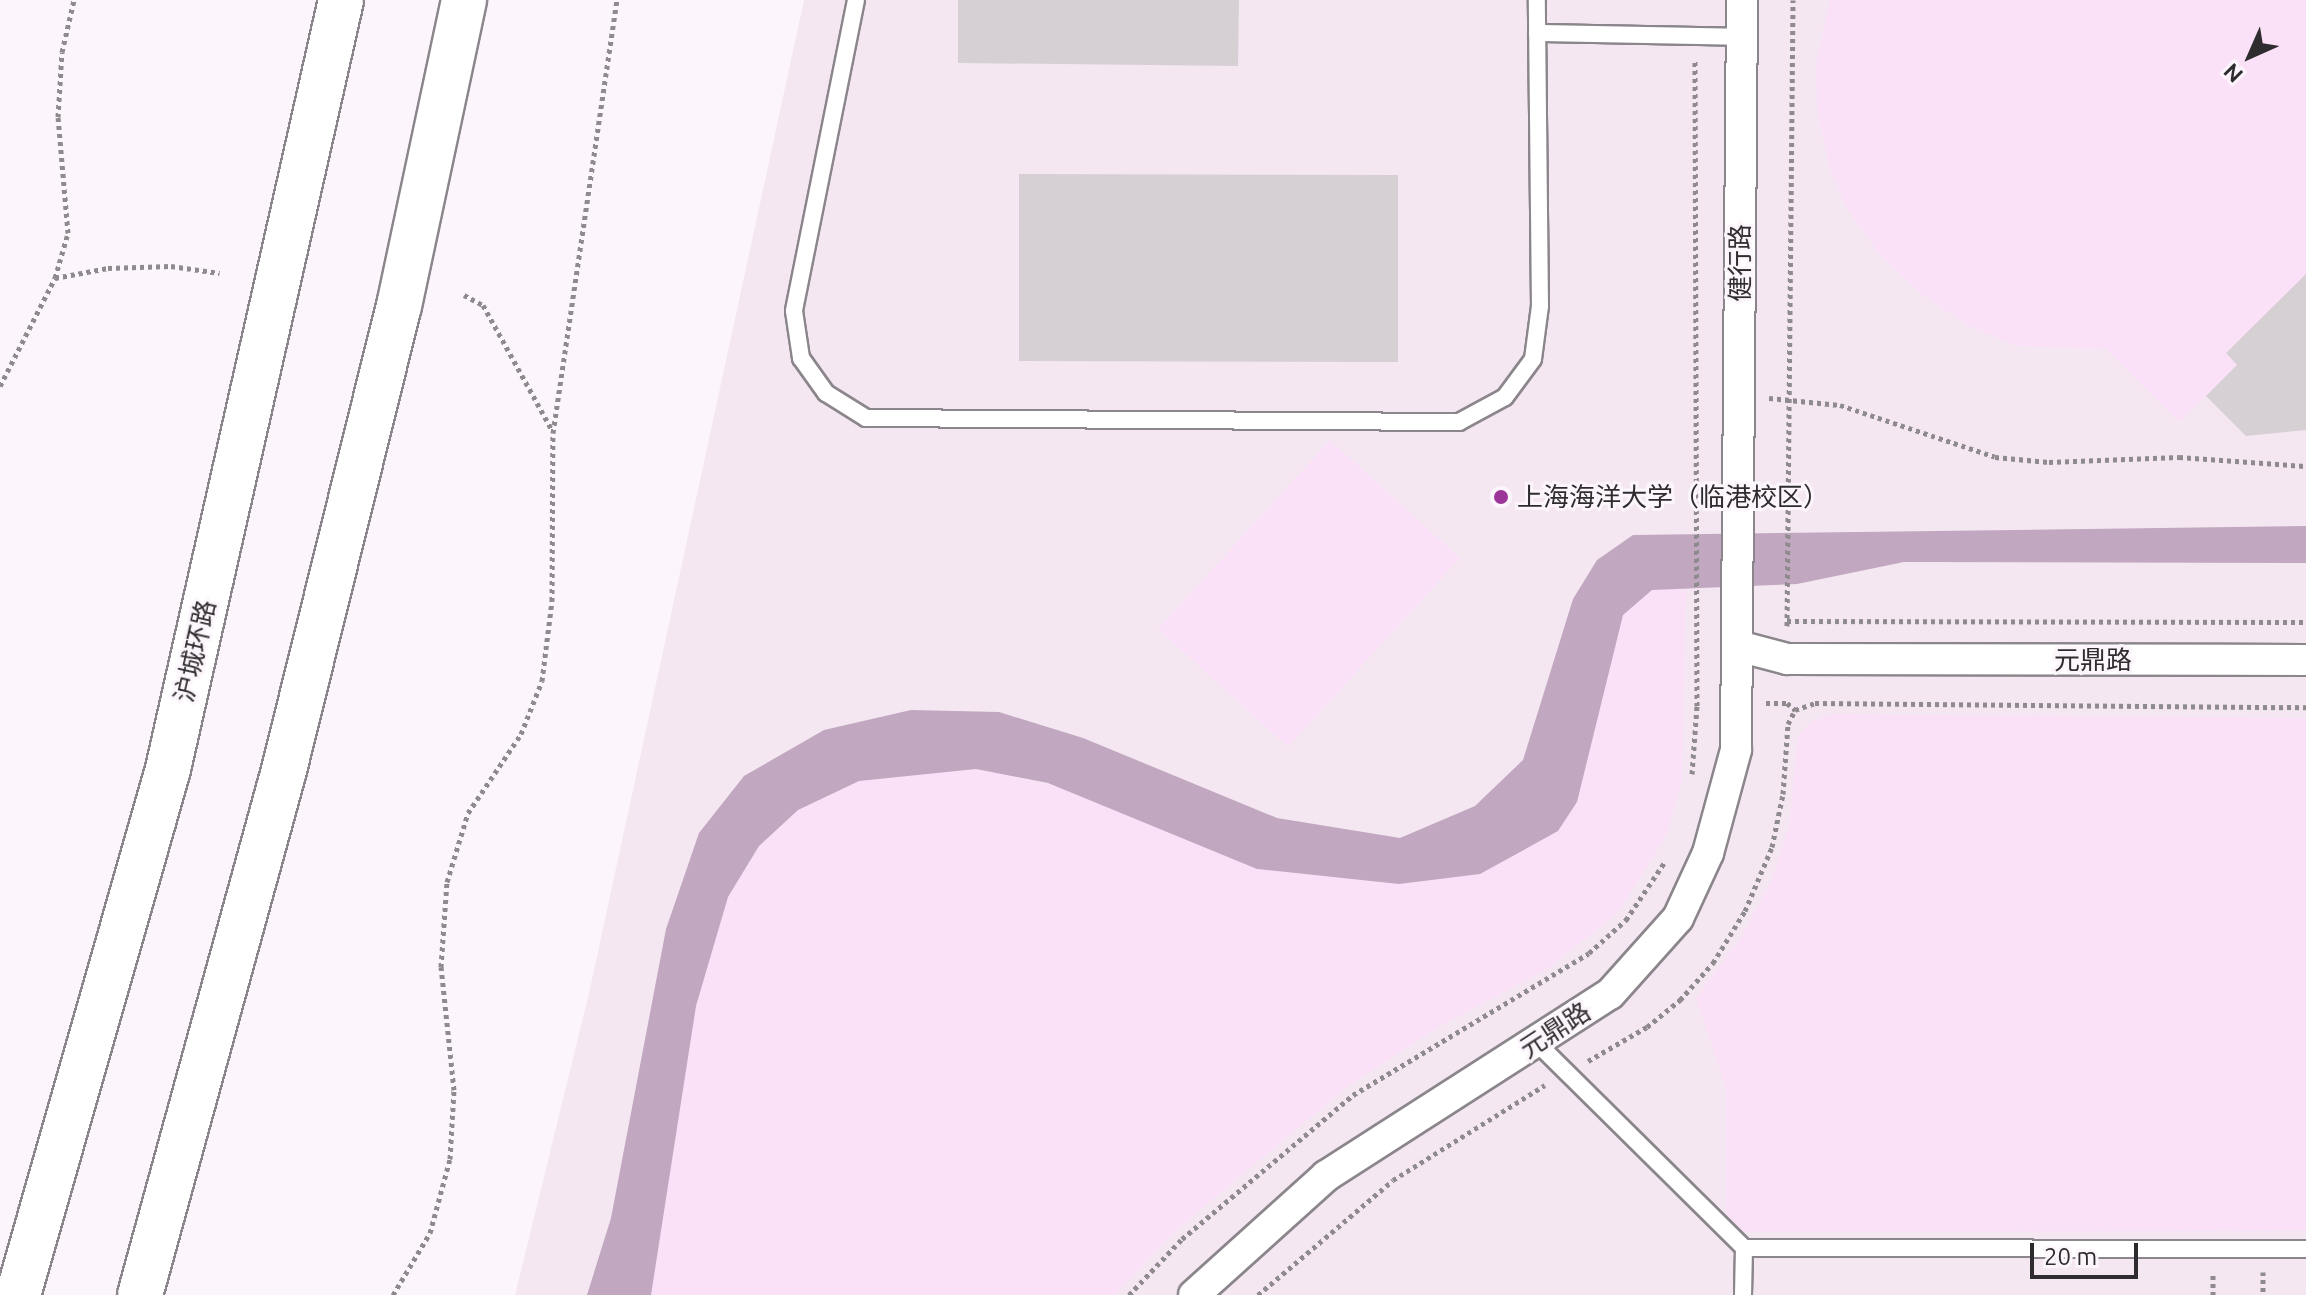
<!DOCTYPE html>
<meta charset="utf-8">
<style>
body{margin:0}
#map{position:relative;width:2306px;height:1295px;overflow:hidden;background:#fcf6fc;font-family:Ubuntu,"Noto Sans SC",sans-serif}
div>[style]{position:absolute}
.built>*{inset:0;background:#f4e7f2}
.green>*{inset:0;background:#fae1f7}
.water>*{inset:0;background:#c1a7bf}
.building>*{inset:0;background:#d6d0d5}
.path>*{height:5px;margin-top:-2.5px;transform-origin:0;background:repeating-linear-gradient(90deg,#8e8a8e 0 4px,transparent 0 8px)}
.roads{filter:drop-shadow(2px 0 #8b868b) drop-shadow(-2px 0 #8b868b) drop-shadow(0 2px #8b868b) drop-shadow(0 -2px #8b868b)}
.lane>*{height:16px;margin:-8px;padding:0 8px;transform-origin:8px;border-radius:8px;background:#fff}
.street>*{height:30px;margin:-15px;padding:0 15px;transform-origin:15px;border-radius:15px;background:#fff}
.secondary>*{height:44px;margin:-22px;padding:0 22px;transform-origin:22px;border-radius:22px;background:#fff}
.dots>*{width:22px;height:22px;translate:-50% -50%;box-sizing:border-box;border:4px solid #fcf6fc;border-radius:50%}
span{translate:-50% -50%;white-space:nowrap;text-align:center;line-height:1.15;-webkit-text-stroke:6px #fcf6fc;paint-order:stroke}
.street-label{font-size:26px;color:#2e2c2e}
.poi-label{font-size:26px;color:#2e2c2e}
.left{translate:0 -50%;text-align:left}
.north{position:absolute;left:2210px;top:16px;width:80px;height:80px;-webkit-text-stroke:6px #fcf6fc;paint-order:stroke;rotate:225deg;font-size:22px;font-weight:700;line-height:32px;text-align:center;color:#2e2c2e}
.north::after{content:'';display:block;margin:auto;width:28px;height:36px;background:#2e2c2e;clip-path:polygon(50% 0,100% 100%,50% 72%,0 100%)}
.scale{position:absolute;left:2030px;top:1243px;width:108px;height:36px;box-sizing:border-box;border:4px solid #2e2c2e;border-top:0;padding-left:10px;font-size:24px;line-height:28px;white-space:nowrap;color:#2e2c2e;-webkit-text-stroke:6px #fcf6fc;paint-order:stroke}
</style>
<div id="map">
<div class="built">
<div style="clip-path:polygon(804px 0,2306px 0,2306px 1295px,515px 1295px,589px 993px)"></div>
</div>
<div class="green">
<div style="clip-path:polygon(1830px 0,2306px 0,2306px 430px,2246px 436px,2206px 396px,2179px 422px,2106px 349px,2017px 346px,1969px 326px,1922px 295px,1880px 255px,1846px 207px,1829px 167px,1817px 110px,1816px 63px)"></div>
<div style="clip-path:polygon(1330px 440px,1460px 558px,1288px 747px,1158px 629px)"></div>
<div style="clip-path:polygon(1686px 589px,1682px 781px,1667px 834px,1618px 913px,1547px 969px,1437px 1028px,1347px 1087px,1174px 1232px,1115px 1295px,651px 1295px,696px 1006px,728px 897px,760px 846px,798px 810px,860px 781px,976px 769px,1480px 874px,1558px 831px,1577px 802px,1623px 614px,1652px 590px)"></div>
<div style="clip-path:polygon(1829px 714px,2306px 718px,2306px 1231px,1726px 1232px,1726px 1088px,1696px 998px,1739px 941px,1772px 879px,1789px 825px,1798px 736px,1809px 723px)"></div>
</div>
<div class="water">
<div style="clip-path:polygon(2306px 526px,2306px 563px,1904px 562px,1797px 584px,1652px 590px,1623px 615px,1577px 802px,1558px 831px,1480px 874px,1399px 884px,1257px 869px,1048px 783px,976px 769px,859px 781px,798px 810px,759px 846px,728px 897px,696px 1006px,651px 1295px,587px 1295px,611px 1218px,666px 929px,699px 833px,744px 776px,824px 730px,911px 710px,999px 712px,1083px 738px,1277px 818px,1400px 838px,1475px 806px,1523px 760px,1573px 599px,1597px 560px,1633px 535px)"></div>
</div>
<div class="building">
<div style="clip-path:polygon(958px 0,1239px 0,1238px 66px,958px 63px)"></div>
<div style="clip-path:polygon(1019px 174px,1398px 175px,1398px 362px,1019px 361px)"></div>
<div style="clip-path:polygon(2306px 274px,2306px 430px,2246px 436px,2206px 396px,2237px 365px,2226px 353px)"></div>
</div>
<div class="path">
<div style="left:55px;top:278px;width:54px;rotate:-10.7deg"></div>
<div style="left:108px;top:268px;width:63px;rotate:-1.8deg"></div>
<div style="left:171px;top:266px;width:49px;rotate:8.3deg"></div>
<div style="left:464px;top:295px;width:21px;rotate:28deg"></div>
<div style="left:483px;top:305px;width:145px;rotate:61.1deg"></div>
<div style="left:0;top:386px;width:121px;rotate:-63deg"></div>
<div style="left:55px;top:278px;width:47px;rotate:-73.9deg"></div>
<div style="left:68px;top:233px;width:116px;rotate:-94.9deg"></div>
<div style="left:58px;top:117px;width:65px;rotate:-86.5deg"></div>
<div style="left:62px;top:52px;width:53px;rotate:-77deg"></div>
<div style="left:1769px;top:398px;width:71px;rotate:5.6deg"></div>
<div style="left:1840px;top:405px;width:163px;rotate:18.5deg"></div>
<div style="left:1995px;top:457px;width:54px;rotate:5.3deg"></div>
<div style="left:2049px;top:462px;width:130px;rotate:-2.2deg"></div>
<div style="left:2179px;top:457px;width:127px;rotate:4.1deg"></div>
<div style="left:1787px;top:621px;width:519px;rotate:0.11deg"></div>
<div style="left:1787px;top:626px;width:626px;rotate:-89.45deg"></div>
<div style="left:1766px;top:703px;width:21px"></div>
<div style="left:1787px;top:703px;width:11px;rotate:41deg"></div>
<div style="left:1692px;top:774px;width:68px;rotate:-85.8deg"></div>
<div style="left:1697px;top:706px;width:646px;rotate:-90.18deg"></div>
<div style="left:1588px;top:1061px;width:68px;rotate:-30deg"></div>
<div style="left:1647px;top:1027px;width:43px;rotate:-39.3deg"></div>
<div style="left:1680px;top:1000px;width:50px;rotate:-48.3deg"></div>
<div style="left:1713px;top:963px;width:61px;rotate:-58.4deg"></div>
<div style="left:1745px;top:911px;width:69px;rotate:-67.1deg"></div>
<div style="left:1772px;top:847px;width:54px;rotate:-78.3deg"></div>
<div style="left:1783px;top:794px;width:70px;rotate:-85.9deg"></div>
<div style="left:1788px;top:724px;width:16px;rotate:-63deg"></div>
<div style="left:1795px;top:710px;width:21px;rotate:-19deg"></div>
<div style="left:1815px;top:703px;width:491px;rotate:0.5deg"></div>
<div style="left:2263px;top:1272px;width:23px;rotate:90deg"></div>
<div style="left:393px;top:1295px;width:72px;rotate:-59.2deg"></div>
<div style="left:430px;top:1233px;width:77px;rotate:-74.9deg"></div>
<div style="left:450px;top:1159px;width:69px;rotate:-86.7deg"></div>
<div style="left:454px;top:1090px;width:124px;rotate:-96deg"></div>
<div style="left:441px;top:967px;width:85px;rotate:-86deg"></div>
<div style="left:447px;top:882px;width:72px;rotate:-73.1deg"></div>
<div style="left:468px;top:813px;width:95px;rotate:-56.1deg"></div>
<div style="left:521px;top:734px;width:57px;rotate:-68.4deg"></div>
<div style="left:542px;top:681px;width:81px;rotate:-82.9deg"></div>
<div style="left:552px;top:601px;width:168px;rotate:-89.7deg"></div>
<div style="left:553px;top:433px;width:438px;rotate:-81.6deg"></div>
<div style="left:1129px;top:1295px;width:77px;rotate:-46.6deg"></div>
<div style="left:1182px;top:1239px;width:224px;rotate:-40.1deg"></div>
<div style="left:1353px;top:1095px;width:275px;rotate:-31deg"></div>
<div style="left:1589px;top:953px;width:50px;rotate:-41.7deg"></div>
<div style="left:1626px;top:920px;width:69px;rotate:-56.3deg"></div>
<div style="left:1258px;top:1295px;width:177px;rotate:-40.4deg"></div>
<div style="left:1393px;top:1180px;width:179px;rotate:-32deg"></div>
<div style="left:2213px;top:1295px;width:22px;rotate:-90deg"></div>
</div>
<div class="roads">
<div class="lane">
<div style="left:856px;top:0;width:317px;rotate:101.3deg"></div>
<div style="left:794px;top:311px;width:48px;rotate:81.5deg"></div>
<div style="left:801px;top:358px;width:43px;rotate:54.5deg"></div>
<div style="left:826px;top:393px;width:47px;rotate:32deg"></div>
<div style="left:866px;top:418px;width:593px;rotate:0.39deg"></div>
<div style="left:1459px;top:422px;width:52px;rotate:-28.5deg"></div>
<div style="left:1505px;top:397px;width:47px;rotate:-53.6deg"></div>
<div style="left:1533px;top:359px;width:53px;rotate:-82.5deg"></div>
<div style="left:1540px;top:306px;width:306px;rotate:-90.6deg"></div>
<div style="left:1537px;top:33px;width:205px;rotate:1.1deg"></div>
<div style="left:1537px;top:1043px;width:291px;rotate:44.7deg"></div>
<div style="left:1743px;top:1295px;width:47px;rotate:-88.8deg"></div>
<div style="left:1744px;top:1248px;width:562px;rotate:0.1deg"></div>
</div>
<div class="street">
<div style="left:1738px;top:646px;width:51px;rotate:14.9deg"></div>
<div style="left:1787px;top:659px;width:519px;rotate:0.11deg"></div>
<div style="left:1194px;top:1295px;width:178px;rotate:-42deg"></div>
<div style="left:1326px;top:1176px;width:337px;rotate:-32.7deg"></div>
<div style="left:1610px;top:994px;width:102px;rotate:-48.2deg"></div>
<div style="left:1678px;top:918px;width:72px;rotate:-65.2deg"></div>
<div style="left:1708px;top:853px;width:107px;rotate:-74.8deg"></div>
<div style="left:1736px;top:750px;width:750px;rotate:-89.54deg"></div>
</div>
<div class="secondary">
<div style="left:18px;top:1295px;width:547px;rotate:-74.08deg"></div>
<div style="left:168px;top:769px;width:788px;rotate:-77.32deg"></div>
<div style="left:140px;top:1295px;width:544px;rotate:-74.66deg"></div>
<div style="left:284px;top:770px;width:478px;rotate:-76.1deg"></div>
<div style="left:399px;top:306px;width:313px;rotate:-78deg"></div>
</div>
</div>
<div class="dots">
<div style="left:1501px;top:497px;background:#9c3599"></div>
</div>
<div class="street-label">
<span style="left:1740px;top:263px;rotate:-90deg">健行路</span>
<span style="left:195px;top:651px;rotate:-77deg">沪城环路</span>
<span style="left:2093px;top:660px">元鼎路</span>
<span style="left:1555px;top:1030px;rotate:-33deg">元鼎路</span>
</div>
<div class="poi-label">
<span class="left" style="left:1517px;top:497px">上海海洋大学（临港校区）</span>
</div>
<div class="north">N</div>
<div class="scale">20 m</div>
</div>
